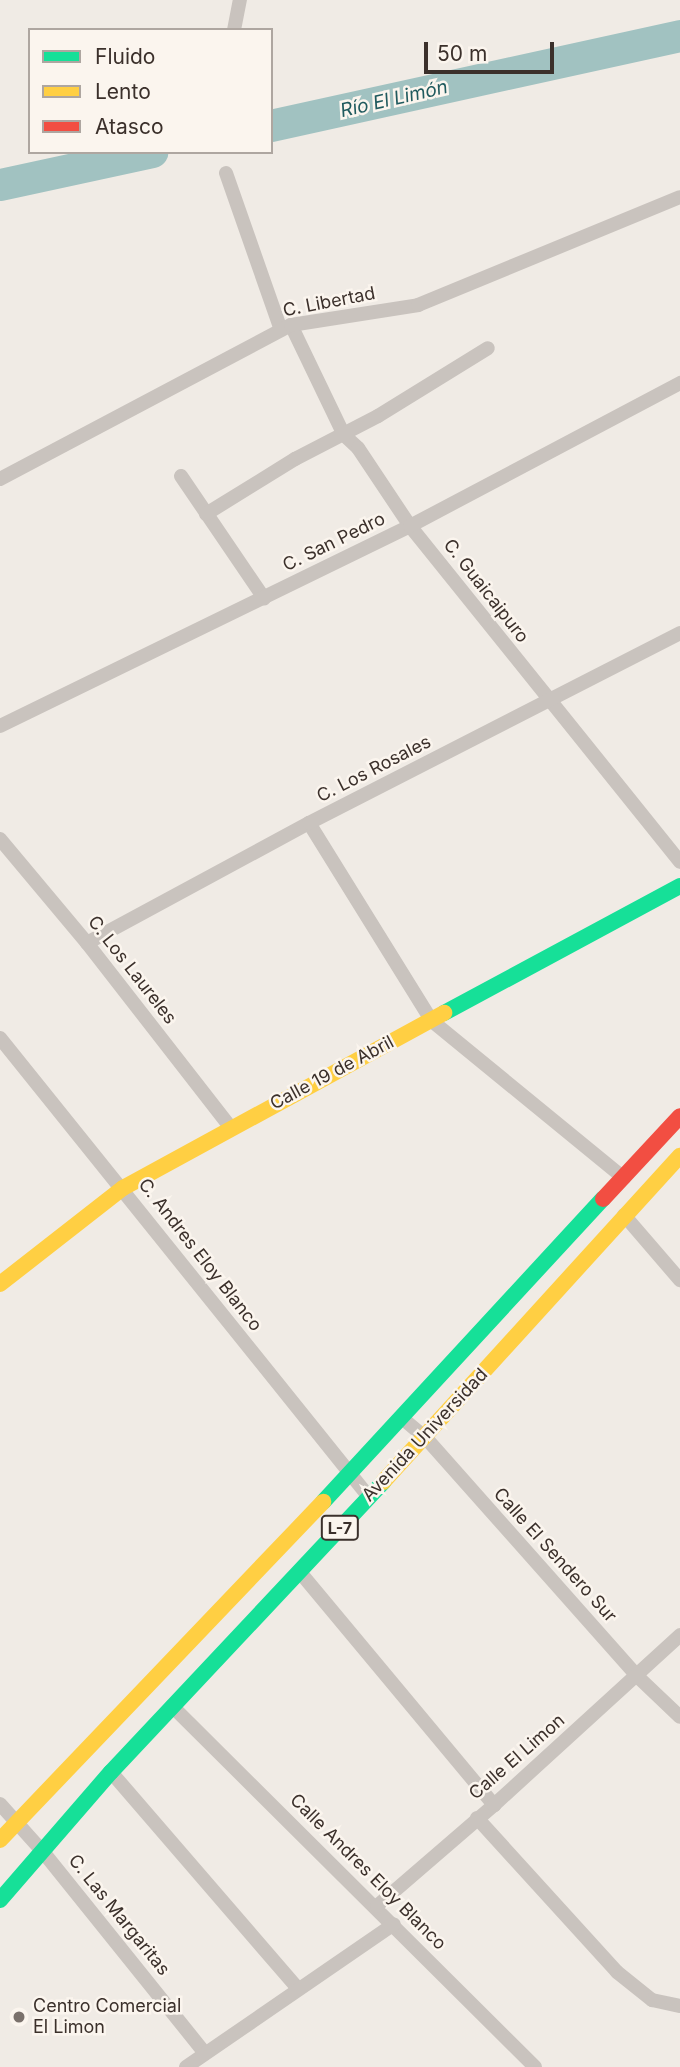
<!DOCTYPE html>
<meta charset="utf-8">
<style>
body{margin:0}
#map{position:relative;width:680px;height:2067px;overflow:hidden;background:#f0ebe5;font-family:Inter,sans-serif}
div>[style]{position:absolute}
.river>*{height:32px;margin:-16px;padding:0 16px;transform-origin:16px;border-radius:16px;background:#a1c2c1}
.street>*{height:14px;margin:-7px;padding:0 7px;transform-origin:7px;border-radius:7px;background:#c9c3be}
.fast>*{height:16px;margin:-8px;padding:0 8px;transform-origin:8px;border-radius:8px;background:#16e098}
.slow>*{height:16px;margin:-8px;padding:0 8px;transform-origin:8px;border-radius:8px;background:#ffcf43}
.jam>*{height:16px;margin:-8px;padding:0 8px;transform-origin:8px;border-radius:8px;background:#f24e42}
.dots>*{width:19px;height:19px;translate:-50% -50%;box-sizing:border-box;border:4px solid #fbf5ee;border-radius:50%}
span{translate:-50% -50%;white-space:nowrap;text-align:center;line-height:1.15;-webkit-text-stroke:5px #fbf5ee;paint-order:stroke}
.shield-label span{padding:2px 5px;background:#fbf5ee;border:2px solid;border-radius:5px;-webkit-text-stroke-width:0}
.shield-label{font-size:16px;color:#3b302b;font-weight:700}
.street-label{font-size:18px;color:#3b302b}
.poi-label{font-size:18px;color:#3b302b}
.left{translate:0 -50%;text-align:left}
.water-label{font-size:19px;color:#1f5a5e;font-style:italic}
.legend{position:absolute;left:28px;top:28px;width:245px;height:126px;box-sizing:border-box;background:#fbf5ee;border:2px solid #aea6a0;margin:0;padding:9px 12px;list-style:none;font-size:21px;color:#3b302b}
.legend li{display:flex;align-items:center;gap:14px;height:35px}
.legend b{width:35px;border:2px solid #aea6a0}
.scale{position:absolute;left:424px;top:42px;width:130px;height:32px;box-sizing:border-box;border:4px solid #3b302b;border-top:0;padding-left:9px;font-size:21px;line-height:24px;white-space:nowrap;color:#3b302b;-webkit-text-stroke:5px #fbf5ee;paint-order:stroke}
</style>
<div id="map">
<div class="river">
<div style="left:271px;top:126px;width:419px;rotate:-12.4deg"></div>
<div style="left:0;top:185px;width:156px;rotate:-12.2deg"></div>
</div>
<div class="street">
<div style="left:234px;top:30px;width:31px;rotate:-79deg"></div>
<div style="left:226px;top:173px;width:166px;rotate:70.7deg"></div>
<div style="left:291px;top:325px;width:122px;rotate:64.3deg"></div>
<div style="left:344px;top:435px;width:19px;rotate:43deg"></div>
<div style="left:358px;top:448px;width:94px;rotate:56.3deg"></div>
<div style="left:410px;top:526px;width:431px;rotate:51.2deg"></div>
<div style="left:181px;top:476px;width:148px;rotate:55.8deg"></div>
<div style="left:0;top:479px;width:329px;rotate:-27.9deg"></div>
<div style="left:291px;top:325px;width:129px;rotate:-8.9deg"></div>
<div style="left:418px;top:305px;width:283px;rotate:-22.4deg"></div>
<div style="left:206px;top:514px;width:105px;rotate:-31.7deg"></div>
<div style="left:295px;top:459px;width:93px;rotate:-27.4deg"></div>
<div style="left:378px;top:416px;width:129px;rotate:-31.7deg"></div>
<div style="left:0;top:726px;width:456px;rotate:-26deg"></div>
<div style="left:410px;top:526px;width:306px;rotate:-27.9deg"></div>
<div style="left:309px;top:823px;width:233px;rotate:58.2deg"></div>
<div style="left:432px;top:1021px;width:248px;rotate:39.3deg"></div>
<div style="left:0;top:839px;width:136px;rotate:50.1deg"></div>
<div style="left:87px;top:943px;width:233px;rotate:52.1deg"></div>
<div style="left:87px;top:943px;width:252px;rotate:-28.4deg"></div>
<div style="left:309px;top:823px;width:417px;rotate:-27.1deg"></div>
<div style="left:0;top:1038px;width:589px;rotate:51.2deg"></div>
<div style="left:624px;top:1215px;width:86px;rotate:49.3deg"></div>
<div style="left:402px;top:1418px;width:30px;rotate:40deg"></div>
<div style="left:425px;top:1437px;width:319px;rotate:48.4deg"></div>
<div style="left:637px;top:1676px;width:59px;rotate:43.6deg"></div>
<div style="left:299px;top:1571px;width:305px;rotate:50.2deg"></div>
<div style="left:172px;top:1706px;width:512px;rotate:44.84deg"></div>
<div style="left:111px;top:1772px;width:286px;rotate:49.2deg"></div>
<div style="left:0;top:1804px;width:66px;rotate:48.1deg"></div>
<div style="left:44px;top:1853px;width:257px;rotate:51.2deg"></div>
<div style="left:477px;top:1818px;width:208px;rotate:47.7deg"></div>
<div style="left:617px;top:1972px;width:45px;rotate:38.7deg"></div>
<div style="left:652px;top:2000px;width:29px;rotate:12deg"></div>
<div style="left:377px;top:1906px;width:155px;rotate:-40.8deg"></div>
<div style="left:494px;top:1805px;width:252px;rotate:-42.4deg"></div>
<div style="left:186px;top:2067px;width:252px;rotate:-34.5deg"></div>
</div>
<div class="fast">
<div style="left:444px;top:1013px;width:268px;rotate:-28.3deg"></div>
<div style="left:323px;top:1502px;width:413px;rotate:-47.3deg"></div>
<div style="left:0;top:1900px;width:169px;rotate:-49.1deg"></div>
<div style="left:111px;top:1772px;width:398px;rotate:-46.8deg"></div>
</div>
<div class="slow">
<div style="left:0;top:1284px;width:156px;rotate:-38deg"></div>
<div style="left:123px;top:1188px;width:366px;rotate:-28.6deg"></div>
<div style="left:383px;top:1482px;width:441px;rotate:-47.7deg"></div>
<div style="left:0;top:1840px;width:468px;rotate:-46.3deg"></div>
</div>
<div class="jam">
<div style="left:603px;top:1199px;width:113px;rotate:-47.1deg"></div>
</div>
<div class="dots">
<div style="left:19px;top:2017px;background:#7a716c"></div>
</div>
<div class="shield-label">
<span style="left:340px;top:1528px">L-7</span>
</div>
<div class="street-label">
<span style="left:329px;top:302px;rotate:-11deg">C. Libertad</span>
<span style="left:334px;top:542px;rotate:-26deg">C. San Pedro</span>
<span style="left:486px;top:591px;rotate:52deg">C. Guaicaipuro</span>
<span style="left:374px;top:769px;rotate:-27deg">C. Los Rosales</span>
<span style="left:132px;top:970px;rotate:52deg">C. Los Laureles</span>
<span style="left:332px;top:1073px;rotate:-28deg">Calle 19 de Abril</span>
<span style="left:200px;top:1255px;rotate:52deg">C. Andres Eloy Blanco</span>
<span style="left:425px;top:1435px;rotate:-47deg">Avenida Universidad</span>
<span style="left:555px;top:1555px;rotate:48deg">Calle El Sendero Sur</span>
<span style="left:517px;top:1757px;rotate:-41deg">Calle El Limon</span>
<span style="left:368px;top:1872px;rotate:45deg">Calle Andres Eloy Blanco</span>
<span style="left:119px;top:1915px;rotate:51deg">C. Las Margaritas</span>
</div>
<div class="poi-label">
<span class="left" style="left:33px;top:2017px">Centro Comercial<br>El Limon</span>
</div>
<div class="water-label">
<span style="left:394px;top:99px;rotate:-13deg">Río El Limón</span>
</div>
<ul class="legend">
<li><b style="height:9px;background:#16e098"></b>Fluido</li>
<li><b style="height:9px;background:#ffcf43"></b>Lento</li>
<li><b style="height:9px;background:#f24e42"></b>Atasco</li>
</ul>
<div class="scale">50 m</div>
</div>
